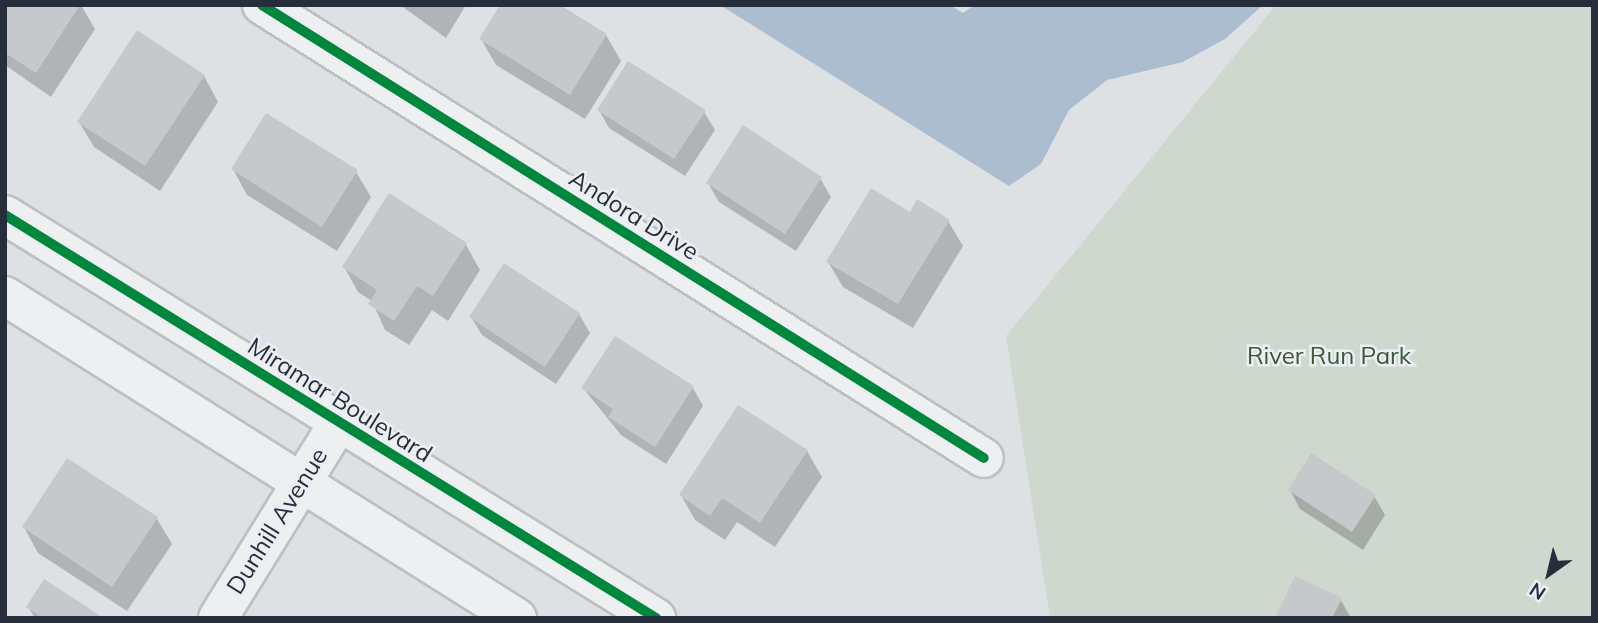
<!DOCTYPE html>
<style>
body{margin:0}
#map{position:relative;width:1598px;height:623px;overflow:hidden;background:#dee1e4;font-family:Mulish,sans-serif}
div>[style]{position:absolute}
.green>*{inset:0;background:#ced8cf}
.water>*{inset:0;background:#acbdd0}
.shadow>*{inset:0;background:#0003}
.building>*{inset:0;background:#c6c9cc}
.roads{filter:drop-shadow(2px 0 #bdbfc2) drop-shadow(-2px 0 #bdbfc2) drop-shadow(0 2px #bdbfc2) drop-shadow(0 -2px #bdbfc2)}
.minor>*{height:38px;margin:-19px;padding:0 19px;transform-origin:19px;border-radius:19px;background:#edeff1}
.tertiary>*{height:38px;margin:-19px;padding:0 19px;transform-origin:19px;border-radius:19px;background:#edeff1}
.cycleway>*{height:10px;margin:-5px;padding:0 5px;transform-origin:5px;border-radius:5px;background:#00873e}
span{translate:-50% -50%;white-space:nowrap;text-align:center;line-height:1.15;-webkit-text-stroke:5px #ebeff4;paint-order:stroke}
.street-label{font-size:24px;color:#262e3c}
.park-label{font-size:24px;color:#395833}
.frame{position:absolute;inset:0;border:7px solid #262e3c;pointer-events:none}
.north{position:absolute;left:1514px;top:539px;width:70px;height:70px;-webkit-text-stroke:5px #ebeff4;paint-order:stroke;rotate:214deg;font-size:19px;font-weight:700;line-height:28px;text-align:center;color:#262e3c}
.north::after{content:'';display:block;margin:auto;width:24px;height:32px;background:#262e3c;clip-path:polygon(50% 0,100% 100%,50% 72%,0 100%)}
</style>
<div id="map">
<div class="green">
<div style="clip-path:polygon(1276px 5px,1593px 5px,1593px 618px,1050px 618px,1006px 336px)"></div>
</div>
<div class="water">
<div style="clip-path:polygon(720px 5px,950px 5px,963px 13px,975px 5px,1263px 5px,1225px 39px,1183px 62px,1107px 80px,1069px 110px,1041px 164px,1009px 186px)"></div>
</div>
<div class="shadow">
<div style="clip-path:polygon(5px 5px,81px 5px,95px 29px,51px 97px,5px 65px)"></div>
<div style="clip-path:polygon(400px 5px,466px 5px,446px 38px)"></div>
<div style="clip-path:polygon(606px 35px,621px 61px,585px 119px,496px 65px,481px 39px)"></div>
<div style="clip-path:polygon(204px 76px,218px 102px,160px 191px,94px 147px,79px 122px)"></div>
<div style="clip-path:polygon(599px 110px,704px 112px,715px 130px,685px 176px,609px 128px)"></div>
<div style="clip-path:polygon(233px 169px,356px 172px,371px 197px,337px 251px,247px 195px)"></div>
<div style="clip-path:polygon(820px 178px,831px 197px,796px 251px,719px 202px,708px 183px)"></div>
<div style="clip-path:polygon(910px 214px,948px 221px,963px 246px,913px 328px,843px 287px,828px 262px)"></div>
<div style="clip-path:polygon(466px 245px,480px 270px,448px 321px,432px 310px,409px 345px,385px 330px,372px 301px,358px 292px,344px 267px)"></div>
<div style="clip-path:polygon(579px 314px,590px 333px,556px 384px,482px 335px,471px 317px)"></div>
<div style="clip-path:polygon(583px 388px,693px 388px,703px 406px,666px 464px,621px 435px)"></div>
<div style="clip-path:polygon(739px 408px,807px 451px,822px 477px,775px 547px,737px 522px,725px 540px,695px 520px,681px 495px)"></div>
<div style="clip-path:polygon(68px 460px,157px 519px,172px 544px,127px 611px,38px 553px,24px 527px)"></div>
<div style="clip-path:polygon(1290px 490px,1374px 496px,1385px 515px,1363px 550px,1300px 509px)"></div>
<div style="clip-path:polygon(1340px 599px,1351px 618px,1277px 618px)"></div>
<div style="clip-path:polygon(28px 607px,101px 618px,35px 618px)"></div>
</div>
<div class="building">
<div style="clip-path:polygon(5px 5px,80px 5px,36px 73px,5px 53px)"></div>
<div style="clip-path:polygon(500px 5px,560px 5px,607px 34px,570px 95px,479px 39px)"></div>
<div style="clip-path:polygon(137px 30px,205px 75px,145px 166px,77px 122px)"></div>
<div style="clip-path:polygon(628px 61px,706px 110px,674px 159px,597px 110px)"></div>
<div style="clip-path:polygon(266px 113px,358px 170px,322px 227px,231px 169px)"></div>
<div style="clip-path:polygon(743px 125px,822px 177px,785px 234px,706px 183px)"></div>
<div style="clip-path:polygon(871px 188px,910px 212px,917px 199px,950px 220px,898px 304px,826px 262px)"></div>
<div style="clip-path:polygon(389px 193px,467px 243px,433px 296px,417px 286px,394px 321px,368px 304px,377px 290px,342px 267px)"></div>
<div style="clip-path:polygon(504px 263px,580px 313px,545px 367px,469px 317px)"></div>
<div style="clip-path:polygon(615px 336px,694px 386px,655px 447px,608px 417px,613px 409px,581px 388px)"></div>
<div style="clip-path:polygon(738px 405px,808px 450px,760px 523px,722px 498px,710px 516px,679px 495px)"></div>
<div style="clip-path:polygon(1311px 453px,1376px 495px,1352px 532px,1288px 490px)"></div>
<div style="clip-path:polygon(67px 458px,158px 517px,112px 587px,22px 527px)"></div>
<div style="clip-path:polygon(1295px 576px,1342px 598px,1332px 618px,1275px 618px)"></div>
<div style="clip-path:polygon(44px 579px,104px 618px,43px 618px,26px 607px)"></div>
</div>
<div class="roads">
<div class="minor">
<div style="left:262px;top:5px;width:852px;rotate:32.11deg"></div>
<div style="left:218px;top:618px;width:227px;rotate:-58.3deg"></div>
</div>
<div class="tertiary">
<div style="left:5px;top:215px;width:766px;rotate:31.76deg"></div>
<div style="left:5px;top:296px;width:605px;rotate:32.17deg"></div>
</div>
</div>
<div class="cycleway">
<div style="left:262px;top:5px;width:852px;rotate:32.11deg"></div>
<div style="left:5px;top:215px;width:766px;rotate:31.76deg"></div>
</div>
<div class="street-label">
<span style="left:634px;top:215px;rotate:32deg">Andora Drive</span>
<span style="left:340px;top:400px;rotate:32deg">Miramar Boulevard</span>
<span style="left:277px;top:521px;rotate:-58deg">Dunhill Avenue</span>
</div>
<div class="park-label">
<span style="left:1329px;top:356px">River Run Park</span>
</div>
<div class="frame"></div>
<div class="north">N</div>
</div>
